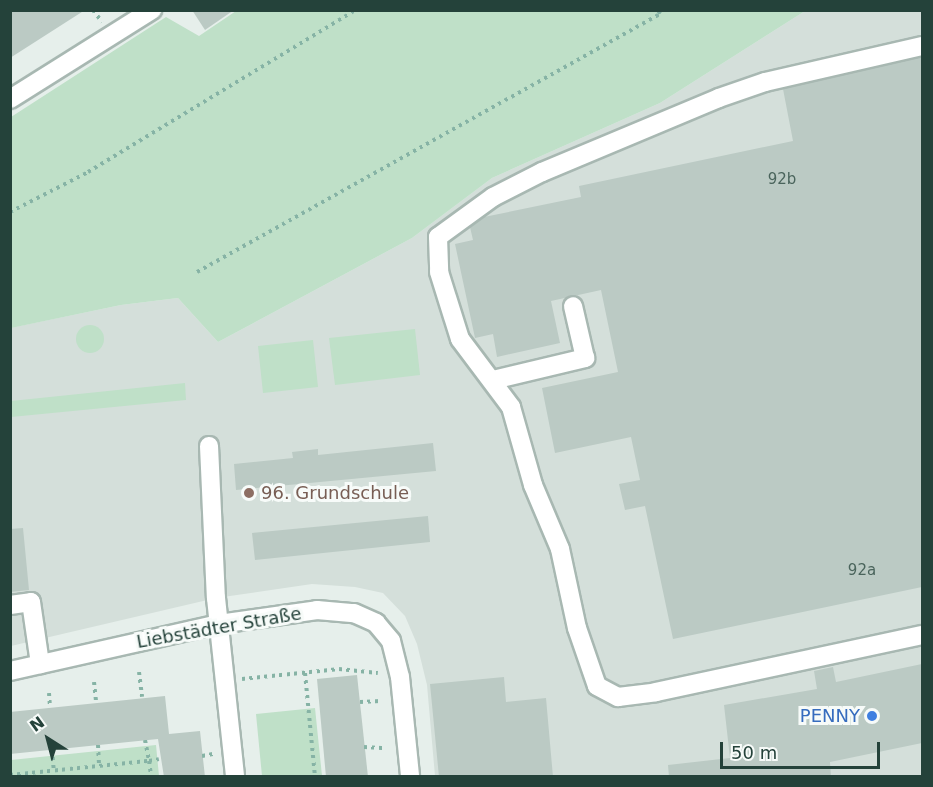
<!DOCTYPE html>
<meta charset="utf-8">
<style>
body{margin:0}
#map{position:relative;width:933px;height:787px;overflow:hidden;background:#e6efeb;font-family:"DejaVu Sans",sans-serif}
div>[style]{position:absolute}
.built>*{inset:0;background:#d4dfda}
.green>*{inset:0;background:#bfe0c8}
.round{border-radius:50%}
.building>*{inset:0;background:#bbcac4}
.path>*{height:4px;margin-top:-2px;transform-origin:0;background:repeating-linear-gradient(90deg,#86b3a5 0 3px,transparent 0 7.5px)}
.roads{filter:drop-shadow(2px 0 #a8b8b2) drop-shadow(-2px 0 #a8b8b2) drop-shadow(0 2px #a8b8b2) drop-shadow(0 -2px #a8b8b2)}
.minor>*{height:18px;margin:-9px;padding:0 9px;transform-origin:9px;border-radius:9px;background:#fff}
.dots>*{width:16px;height:16px;translate:-50% -50%;box-sizing:border-box;border:3px solid #f7fbf9;border-radius:50%}
span{translate:-50% -50%;white-space:nowrap;text-align:center;line-height:1.15;-webkit-text-stroke:6px #f7fbf9;paint-order:stroke}
.number-label{font-size:15px;color:#4a645c}
.number-label span{-webkit-text-stroke-width:0}
.education-label{font-size:18px;color:#785e54}
.left{translate:0 -50%;text-align:left}
.street-label{font-size:18px;color:#24423a}
.shop-label{font-size:18px;color:#366cbe}
.right{translate:-100% -50%;text-align:right}
.frame{position:absolute;inset:0;border:12px solid #24423a;pointer-events:none}
.north{position:absolute;left:18px;top:709px;width:60px;height:60px;-webkit-text-stroke:4px #f7fbf9;paint-order:stroke;rotate:324deg;font-size:16px;font-weight:700;line-height:24px;text-align:center;color:#24423a}
.north::after{content:'';display:block;margin:auto;width:21px;height:27px;background:#24423a;clip-path:polygon(50% 0,100% 100%,50% 72%,0 100%)}
.scale{position:absolute;left:720px;top:742px;width:160px;height:27px;box-sizing:border-box;border:3px solid #24423a;border-top:0;padding-left:8px;font-size:18px;line-height:21px;white-space:nowrap;color:#24423a;-webkit-text-stroke:4px #f7fbf9;paint-order:stroke}
</style>
<div id="map">
<div class="built">
<div style="clip-path:polygon(805px 11px,922px 11px,922px 776px,435px 776px,427px 685px,417px 644px,405px 616px,383px 593px,355px 587px,312px 584px,216px 598px,11px 646px,10px 328px,121px 305px,178px 298px,218px 342px,412px 238px,492px 178px,660px 103px)"></div>
</div>
<div class="green">
<div style="clip-path:polygon(236px 11px,236px 10px,805px 11px,660px 103px,492px 178px,412px 238px,218px 342px,178px 298px,121px 305px,11px 328px,11px 117px,166px 17px,199px 36px)"></div>
<div class="round" style="left:76px;top:325px;width:28px;height:28px"></div>
<div style="clip-path:polygon(415px 329px,420px 375px,335px 385px,329px 338px)"></div>
<div style="clip-path:polygon(313px 340px,318px 387px,263px 393px,258px 346px)"></div>
<div style="clip-path:polygon(185px 383px,186px 400px,11px 417px,11px 401px)"></div>
<div style="clip-path:polygon(315px 708px,322px 776px,262px 776px,256px 714px)"></div>
<div style="clip-path:polygon(156px 745px,159px 776px,11px 776px,11px 760px)"></div>
</div>
<div class="building">
<div style="clip-path:polygon(10px 10px,85px 10px,10px 58px)"></div>
<div style="clip-path:polygon(192px 10px,234px 10px,205px 30px)"></div>
<div style="clip-path:polygon(922px 57px,922px 587px,673px 639px,645px 506px,625px 510px,619px 484px,640px 480px,631px 437px,555px 453px,542px 388px,618px 372px,601px 290px,551px 301px,560px 343px,497px 357px,493px 334px,475px 338px,455px 244px,473px 240px,470px 227px,484px 217px,581px 197px,579px 186px,793px 141px,783px 89px)"></div>
<div style="clip-path:polygon(433px 443px,436px 471px,236px 490px,234px 464px,293px 458px,292px 452px,318px 449px,318px 455px)"></div>
<div style="clip-path:polygon(428px 516px,430px 542px,255px 560px,252px 533px)"></div>
<div style="clip-path:polygon(23px 528px,29px 590px,10px 592px,10px 529px)"></div>
<div style="clip-path:polygon(922px 664px,922px 743px,830px 762px,831px 777px,669px 777px,668px 765px,730px 758px,724px 705px,817px 689px,814px 671px,833px 667px,836px 682px)"></div>
<div style="clip-path:polygon(357px 675px,368px 777px,326px 777px,317px 679px)"></div>
<div style="clip-path:polygon(504px 677px,506px 702px,546px 698px,553px 777px,439px 777px,430px 684px)"></div>
<div style="clip-path:polygon(165px 696px,169px 734px,200px 731px,205px 777px,164px 777px,158px 739px,10px 754px,10px 712px)"></div>
</div>
<div class="path">
<div style="left:93px;top:10px;width:15px;rotate:53deg"></div>
<div style="left:10px;top:212px;width:88px;rotate:-27.1deg"></div>
<div style="left:88px;top:172px;width:312px;rotate:-31.2deg"></div>
<div style="left:197px;top:272px;width:530px;rotate:-29.13deg"></div>
<div style="left:660px;top:14px;width:4px;rotate:-117deg"></div>
<div style="left:139px;top:672px;width:25px;rotate:83deg"></div>
<div style="left:305px;top:673px;width:103px;rotate:84.5deg"></div>
<div style="left:242px;top:679px;width:98px;rotate:-5.9deg"></div>
<div style="left:339px;top:669px;width:39px;rotate:6deg"></div>
<div style="left:94px;top:682px;width:19px;rotate:84deg"></div>
<div style="left:49px;top:693px;width:13px;rotate:86deg"></div>
<div style="left:360px;top:702px;width:21px;rotate:-3deg"></div>
<div style="left:145px;top:740px;width:21px;rotate:79deg"></div>
<div style="left:149px;top:761px;width:10px;rotate:-11deg"></div>
<div style="left:98px;top:745px;width:21px;rotate:87deg"></div>
<div style="left:364px;top:747px;width:22px;rotate:3deg"></div>
<div style="left:52px;top:750px;width:22px;rotate:85deg"></div>
<div style="left:202px;top:756px;width:11px;rotate:-10deg"></div>
<div style="left:10px;top:775px;width:140px;rotate:-5.8deg"></div>
<div style="left:149px;top:761px;width:15px;rotate:82deg"></div>
</div>
<div class="roads">
<div class="minor">
<div style="left:922px;top:46px;width:161px;rotate:167.1deg"></div>
<div style="left:765px;top:82px;width:49px;rotate:160.8deg"></div>
<div style="left:719px;top:98px;width:192px;rotate:157.3deg"></div>
<div style="left:542px;top:172px;width:55px;rotate:153deg"></div>
<div style="left:493px;top:197px;width:68px;rotate:144deg"></div>
<div style="left:438px;top:237px;width:35px;rotate:88deg"></div>
<div style="left:439px;top:272px;width:70px;rotate:72.6deg"></div>
<div style="left:460px;top:339px;width:85px;rotate:53.1deg"></div>
<div style="left:511px;top:407px;width:81px;rotate:74.2deg"></div>
<div style="left:533px;top:485px;width:69px;rotate:67.1deg"></div>
<div style="left:560px;top:549px;width:81px;rotate:77.9deg"></div>
<div style="left:577px;top:628px;width:61px;rotate:71deg"></div>
<div style="left:597px;top:686px;width:24px;rotate:28deg"></div>
<div style="left:618px;top:697px;width:38px;rotate:-7deg"></div>
<div style="left:656px;top:692px;width:272px;rotate:-12.1deg"></div>
<div style="left:10px;top:99px;width:168px;rotate:-32.1deg"></div>
<div style="left:493px;top:380px;width:95px;rotate:-13.4deg"></div>
<div style="left:585px;top:358px;width:53px;rotate:-103deg"></div>
<div style="left:209px;top:446px;width:152px;rotate:87.4deg"></div>
<div style="left:216px;top:598px;width:179px;rotate:83.9deg"></div>
<div style="left:10px;top:605px;width:21px;rotate:-8deg"></div>
<div style="left:31px;top:602px;width:63px;rotate:81.7deg"></div>
<div style="left:10px;top:671px;width:214px;rotate:-12.7deg"></div>
<div style="left:219px;top:624px;width:99px;rotate:-8.1deg"></div>
<div style="left:317px;top:610px;width:37px;rotate:5deg"></div>
<div style="left:354px;top:613px;width:24px;rotate:24deg"></div>
<div style="left:376px;top:623px;width:23px;rotate:50deg"></div>
<div style="left:391px;top:641px;width:37px;rotate:76deg"></div>
<div style="left:400px;top:677px;width:100px;rotate:84.2deg"></div>
</div>
</div>
<div class="dots">
<div style="left:249px;top:493px;background:#8d6e63"></div>
<div style="left:872px;top:716px;background:#3f7fe0"></div>
</div>
<div class="number-label">
<span style="left:782px;top:180px">92b</span>
<span style="left:862px;top:571px">92a</span>
</div>
<div class="education-label">
<span class="left" style="left:261px;top:493px">96. Grundschule</span>
</div>
<div class="street-label">
<span style="left:219px;top:628px;rotate:-10deg">Liebstädter Straße</span>
</div>
<div class="shop-label">
<span class="right" style="left:860px;top:716px">PENNY</span>
</div>
<div class="frame"></div>
<div class="north">N</div>
<div class="scale">50 m</div>
</div>
